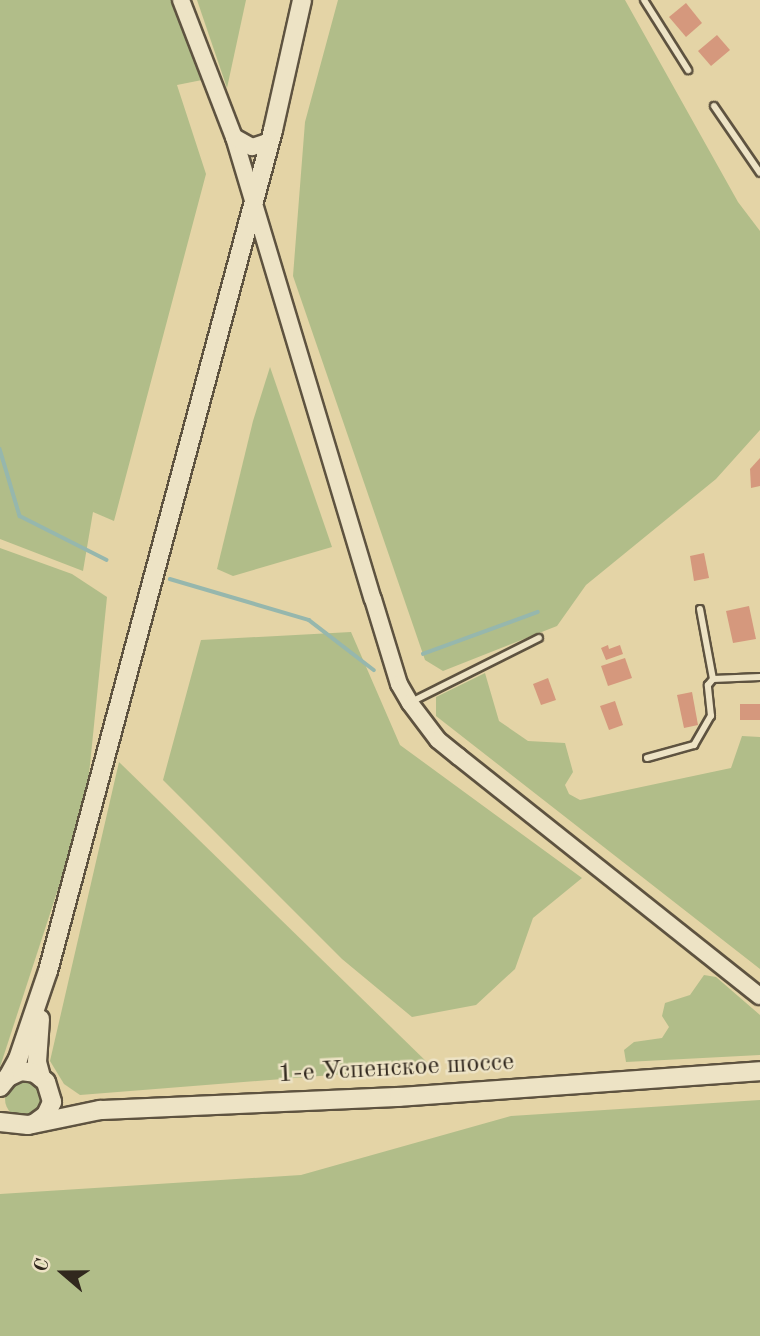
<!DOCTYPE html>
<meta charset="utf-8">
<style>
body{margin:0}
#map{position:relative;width:760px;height:1336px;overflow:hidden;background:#e4d4a6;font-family:"Old Standard TT",serif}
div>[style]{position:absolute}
.green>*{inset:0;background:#b1bd89}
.round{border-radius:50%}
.stream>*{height:3.5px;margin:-1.75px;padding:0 1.75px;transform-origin:1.75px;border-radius:1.75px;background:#96b7ad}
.building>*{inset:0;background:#d5987d}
.roads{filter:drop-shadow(2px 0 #5e5340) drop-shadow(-2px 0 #5e5340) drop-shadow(0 2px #5e5340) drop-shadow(0 -2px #5e5340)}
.service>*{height:6px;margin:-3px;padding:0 3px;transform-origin:3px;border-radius:3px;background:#ede3c5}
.tertiary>*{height:16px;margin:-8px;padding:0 8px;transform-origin:8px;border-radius:8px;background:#ede3c5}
.secondary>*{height:18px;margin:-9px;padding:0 9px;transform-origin:9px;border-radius:9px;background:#ede3c5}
span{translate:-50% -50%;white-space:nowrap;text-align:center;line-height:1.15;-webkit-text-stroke:5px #ede3c5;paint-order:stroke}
.street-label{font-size:26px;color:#31281e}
.north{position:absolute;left:28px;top:1238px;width:70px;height:70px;-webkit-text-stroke:5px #ede3c5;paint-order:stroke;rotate:290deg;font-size:19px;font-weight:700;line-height:28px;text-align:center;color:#31281e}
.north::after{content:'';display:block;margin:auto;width:24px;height:32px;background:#31281e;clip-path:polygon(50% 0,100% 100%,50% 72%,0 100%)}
</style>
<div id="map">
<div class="green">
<div style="clip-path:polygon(0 0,171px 0,202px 80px,177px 85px,206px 174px,114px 521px,93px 512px,83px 571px,0 539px)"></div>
<div style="clip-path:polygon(197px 0,246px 0,227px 88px)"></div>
<div style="clip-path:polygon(338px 0,625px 0,738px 202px,760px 231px,760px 430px,716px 479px,586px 585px,557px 626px,443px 671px,425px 660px,293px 276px,305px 122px)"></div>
<div style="clip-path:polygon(270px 367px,332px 547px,233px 576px,217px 569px,253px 421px)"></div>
<div style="clip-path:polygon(0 548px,72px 574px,107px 597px,88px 784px,60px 883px,0 1067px)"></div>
<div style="clip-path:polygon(351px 632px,400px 745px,582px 878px,533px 918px,515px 969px,476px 1005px,412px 1017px,342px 959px,163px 780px,201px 640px)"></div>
<div style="clip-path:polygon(485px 673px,499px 721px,528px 741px,565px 743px,573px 772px,565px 785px,569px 794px,580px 800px,731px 768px,742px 736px,760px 737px,760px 969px,436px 716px,436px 697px)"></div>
<div style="clip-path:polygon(119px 762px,432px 1067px,80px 1095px,64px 1084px,50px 1061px)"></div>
<div style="clip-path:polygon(704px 975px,716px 977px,760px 1015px,760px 1055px,626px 1062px,624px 1050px,634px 1042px,662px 1038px,669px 1027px,662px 1016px,665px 1003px,690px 995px)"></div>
<div class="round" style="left:5px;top:1080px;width:38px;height:38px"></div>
<div style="clip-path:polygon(760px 1100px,760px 1336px,0 1336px,0 1194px,301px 1175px,511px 1116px)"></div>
</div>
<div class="stream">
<div style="left:0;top:449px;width:70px;rotate:73.4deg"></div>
<div style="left:20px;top:516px;width:97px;rotate:26.8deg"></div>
<div style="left:170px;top:579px;width:145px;rotate:16.4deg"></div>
<div style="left:309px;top:620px;width:82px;rotate:37.6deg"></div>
<div style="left:423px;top:654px;width:122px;rotate:-20.1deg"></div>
</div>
<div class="building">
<div style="clip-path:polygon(686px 3px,702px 23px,686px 37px,669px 17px)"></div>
<div style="clip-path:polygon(717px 35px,730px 50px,711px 66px,698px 51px)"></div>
<div style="clip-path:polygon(760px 458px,760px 486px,751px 488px,750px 469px)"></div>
<div style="clip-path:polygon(704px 553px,709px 578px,694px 581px,690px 556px)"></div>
<div style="clip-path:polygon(749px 606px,756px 639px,733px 643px,726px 611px)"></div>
<div style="clip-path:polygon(608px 645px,609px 649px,620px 645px,623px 654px,606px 660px,601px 648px)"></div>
<div style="clip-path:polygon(625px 658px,632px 678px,608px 686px,601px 666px)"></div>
<div style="clip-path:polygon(548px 678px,556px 700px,541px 705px,533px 684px)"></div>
<div style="clip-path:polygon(692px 692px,698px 725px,684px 728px,677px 695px)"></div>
<div style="clip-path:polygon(615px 701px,623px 725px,609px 730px,600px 706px)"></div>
<div style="clip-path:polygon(740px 704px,760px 704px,760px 720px,740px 720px)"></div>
</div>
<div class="roads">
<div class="service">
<div style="left:644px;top:0;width:83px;rotate:57.8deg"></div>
<div style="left:714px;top:106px;width:81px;rotate:55.5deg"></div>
<div style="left:700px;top:609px;width:71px;rotate:79.5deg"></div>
<div style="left:411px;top:702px;width:143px;rotate:-26.6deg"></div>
<div style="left:647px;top:758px;width:49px;rotate:-15.5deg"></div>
<div style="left:694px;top:745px;width:34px;rotate:-60deg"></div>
<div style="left:711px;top:716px;width:31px;rotate:-96deg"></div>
<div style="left:708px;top:685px;width:8px;rotate:-50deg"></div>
<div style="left:713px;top:679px;width:47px;rotate:-2.4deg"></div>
</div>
<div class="tertiary">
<div style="left:181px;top:0;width:147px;rotate:68.9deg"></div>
<div style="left:234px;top:137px;width:482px;rotate:73.3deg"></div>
<div style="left:373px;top:599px;width:89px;rotate:73deg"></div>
<div style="left:399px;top:684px;width:22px;rotate:60deg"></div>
<div style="left:410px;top:703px;width:46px;rotate:52.9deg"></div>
<div style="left:438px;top:740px;width:27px;rotate:39deg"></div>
<div style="left:459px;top:757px;width:384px;rotate:38.5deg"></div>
<div style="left:234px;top:137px;width:21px;rotate:29deg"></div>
<div style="left:252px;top:147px;width:19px;rotate:-18deg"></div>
</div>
<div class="secondary">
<div style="left:40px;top:1019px;width:43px;rotate:94deg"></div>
<div style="left:37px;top:1062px;width:16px;rotate:75deg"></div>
<div style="left:8px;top:1077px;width:21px;rotate:-61deg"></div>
<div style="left:18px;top:1059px;width:93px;rotate:-71.2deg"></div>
<div style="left:48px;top:971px;width:871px;rotate:-75.02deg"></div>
<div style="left:273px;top:130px;width:133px;rotate:-77.4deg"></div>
<div style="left:0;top:1087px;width:13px;rotate:-51deg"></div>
<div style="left:8px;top:1077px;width:14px;rotate:-25deg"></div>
<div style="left:21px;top:1071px;width:14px;rotate:8deg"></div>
<div style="left:35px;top:1073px;width:14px;rotate:39deg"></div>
<div style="left:46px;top:1082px;width:21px;rotate:73deg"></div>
<div style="left:52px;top:1102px;width:14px;rotate:115deg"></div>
<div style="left:46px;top:1115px;width:14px;rotate:144deg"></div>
<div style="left:0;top:1122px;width:28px;rotate:6deg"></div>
<div style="left:28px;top:1125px;width:74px;rotate:-11.8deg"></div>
<div style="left:100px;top:1110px;width:299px;rotate:-2.5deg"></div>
<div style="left:399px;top:1097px;width:362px;rotate:-4.1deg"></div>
</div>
</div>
<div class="street-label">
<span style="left:396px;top:1069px;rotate:-3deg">1-е Успенское шоссе</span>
</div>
<div class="north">С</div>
</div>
